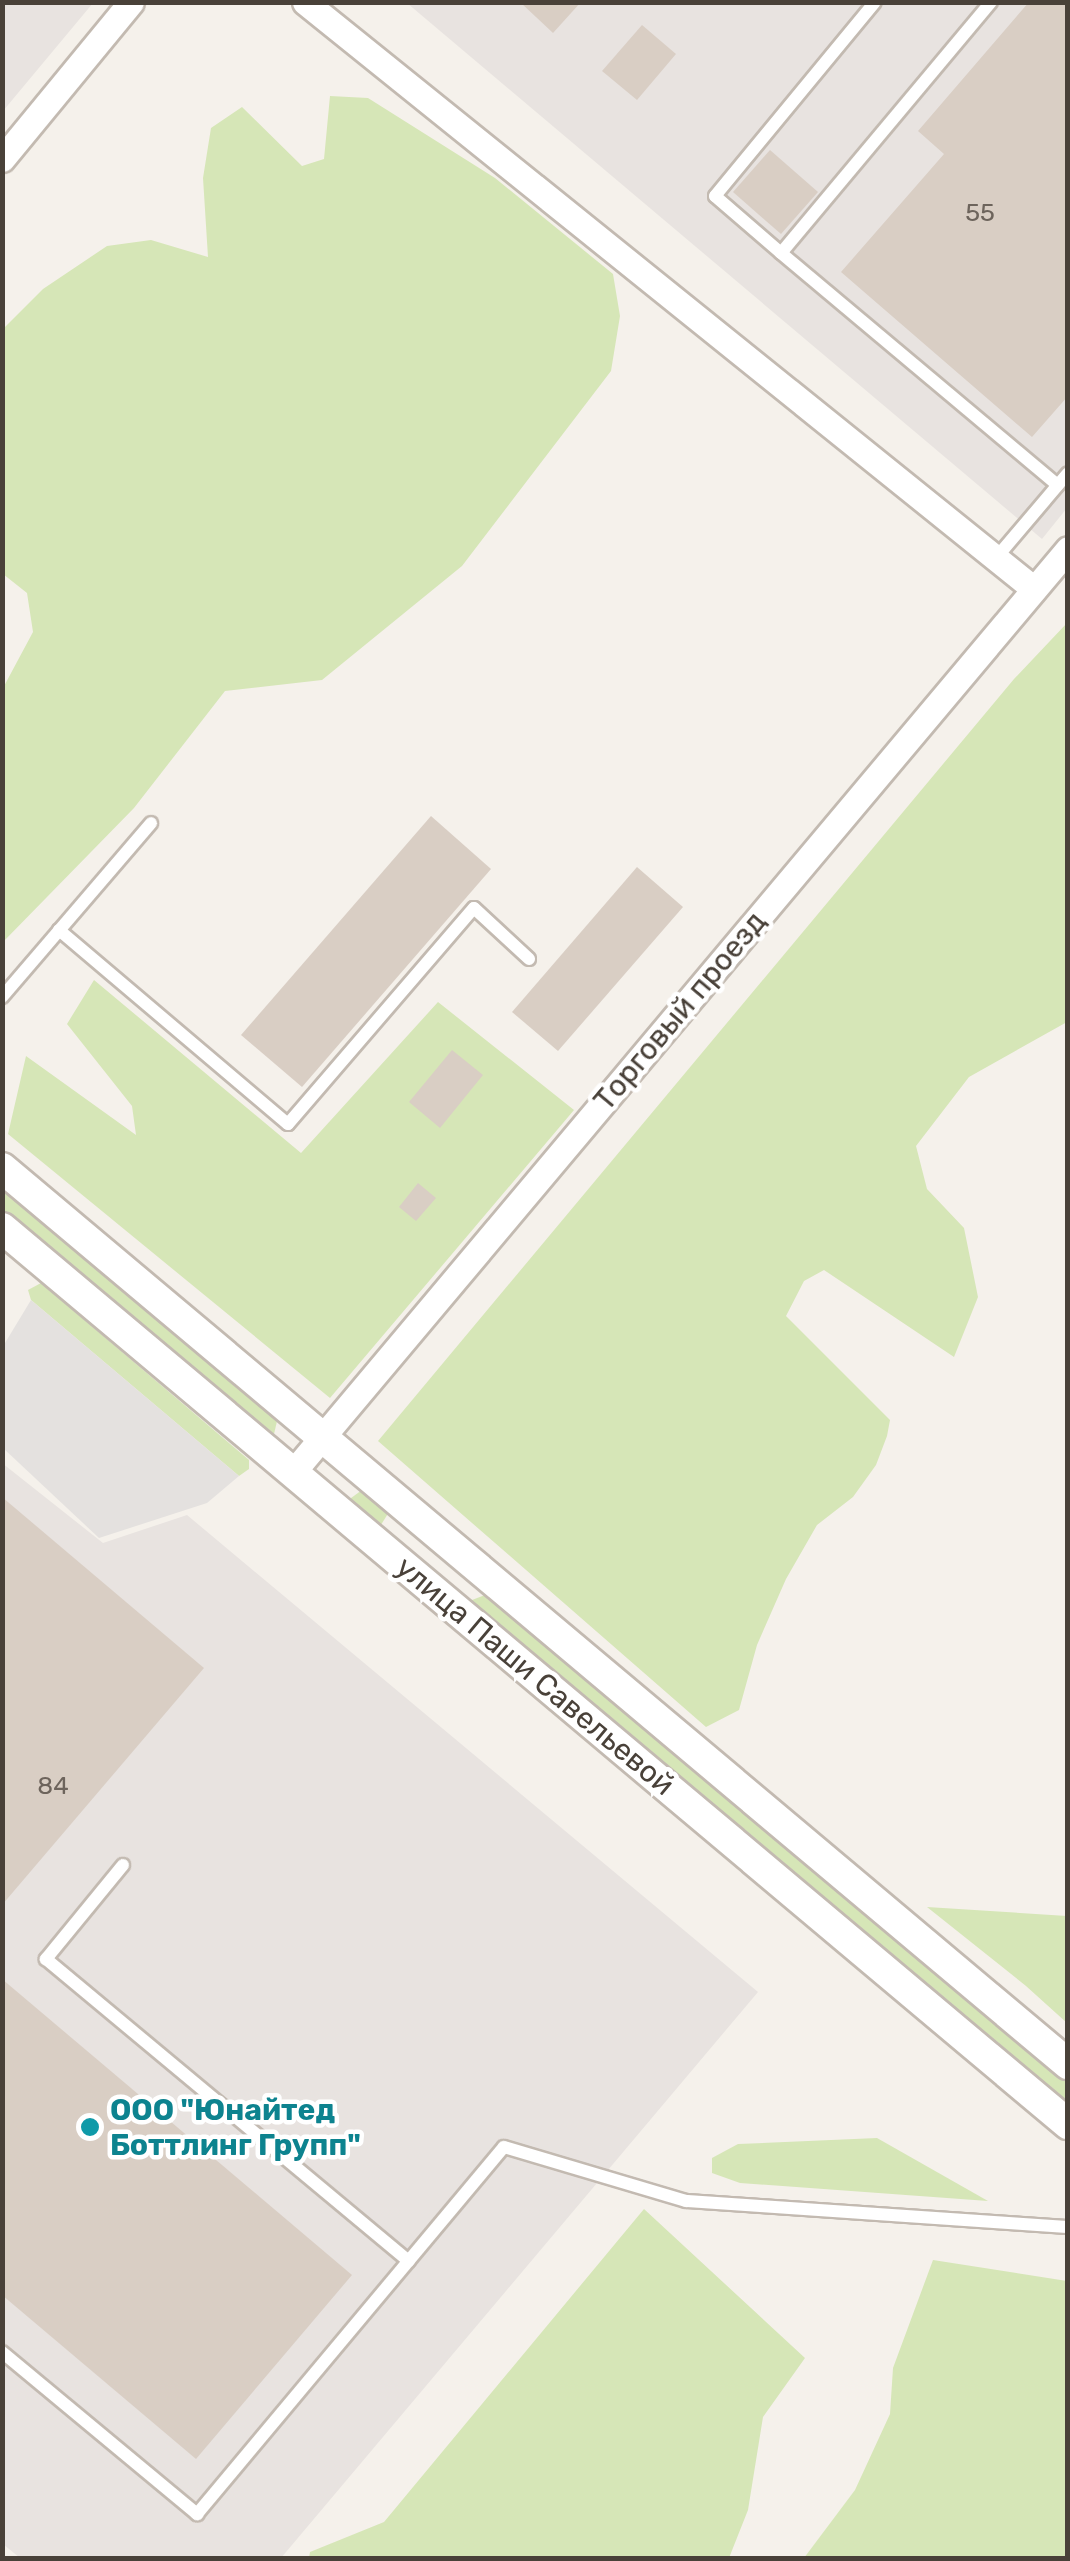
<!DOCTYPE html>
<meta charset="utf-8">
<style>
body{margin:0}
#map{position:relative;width:1070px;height:2561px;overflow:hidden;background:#f5f1eb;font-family:Rubik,sans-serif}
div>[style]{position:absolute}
.industrial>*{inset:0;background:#e8e3e0}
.green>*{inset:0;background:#d6e6b7}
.parking>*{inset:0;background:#e4e1df}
.building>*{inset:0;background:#d9cec4}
.roads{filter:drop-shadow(2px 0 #c3bab1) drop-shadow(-2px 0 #c3bab1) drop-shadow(0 2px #c3bab1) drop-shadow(0 -2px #c3bab1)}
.service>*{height:12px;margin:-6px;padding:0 6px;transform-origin:6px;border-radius:6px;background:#fff}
.minor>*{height:25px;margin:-12.5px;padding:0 12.5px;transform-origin:12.5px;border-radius:12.5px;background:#fff}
.tertiary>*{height:30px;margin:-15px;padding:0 15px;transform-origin:15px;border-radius:15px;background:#fff}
.dots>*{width:28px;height:28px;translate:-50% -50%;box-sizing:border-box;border:5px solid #fff;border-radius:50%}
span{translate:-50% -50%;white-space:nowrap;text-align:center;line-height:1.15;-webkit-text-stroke:9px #fff;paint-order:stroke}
.number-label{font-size:25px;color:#6d645c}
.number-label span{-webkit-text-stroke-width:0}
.street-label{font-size:30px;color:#494139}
.culture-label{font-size:30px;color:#0d838f;font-weight:700}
.left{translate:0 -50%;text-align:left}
.frame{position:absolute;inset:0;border:5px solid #494139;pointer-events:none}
</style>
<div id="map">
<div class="industrial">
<div style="clip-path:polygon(3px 2px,93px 3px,3px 111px,2px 3px)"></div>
<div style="clip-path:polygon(407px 3px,1067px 3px,1067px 508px,1042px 539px)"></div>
<div style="clip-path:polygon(2px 1463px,103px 1543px,187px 1515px,758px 1992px,281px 2558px,20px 2558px,3px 2544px)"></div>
</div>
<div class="green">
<div style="clip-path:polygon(330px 96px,368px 98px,495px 178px,613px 274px,620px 316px,611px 371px,462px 566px,322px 680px,225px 691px,134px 808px,3px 942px,3px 688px,33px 632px,27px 593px,3px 574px,3px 329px,43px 289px,107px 246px,151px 240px,208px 257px,203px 178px,211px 128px,242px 107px,302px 166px,324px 159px)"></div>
<div style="clip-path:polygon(1067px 623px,1067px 1022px,969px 1077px,916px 1146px,927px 1189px,964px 1228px,978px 1297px,954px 1357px,824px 1270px,804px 1281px,786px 1316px,890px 1420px,887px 1436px,876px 1465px,853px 1497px,817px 1525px,786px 1579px,757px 1645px,739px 1710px,706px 1727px,378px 1441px,1014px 679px)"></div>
<div style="clip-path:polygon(94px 980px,301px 1153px,438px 1002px,574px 1110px,330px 1398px,8px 1134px,26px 1056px,136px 1135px,132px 1106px,67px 1024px)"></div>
<div style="clip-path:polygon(2px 1184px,278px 1417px,274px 1434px,3px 1212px)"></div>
<div style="clip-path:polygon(41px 1283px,249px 1460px,249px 1469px,239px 1476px,31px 1300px,28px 1290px)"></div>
<div style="clip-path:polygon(362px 1490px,389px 1512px,379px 1528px,347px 1501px)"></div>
<div style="clip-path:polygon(485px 1595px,1067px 2082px,1067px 2110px,473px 1612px,472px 1600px)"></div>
<div style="clip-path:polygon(927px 1907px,1067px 1916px,1067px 2023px,1026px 1986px)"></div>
<div style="clip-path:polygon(877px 2138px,988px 2201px,740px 2183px,712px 2173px,712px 2158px,738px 2144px)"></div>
<div style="clip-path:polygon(644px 2209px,805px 2358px,763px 2417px,748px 2510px,729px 2558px,309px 2558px,310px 2552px,384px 2522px)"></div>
<div style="clip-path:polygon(933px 2260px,1067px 2281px,1067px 2558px,804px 2558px,855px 2490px,890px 2414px,893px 2368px)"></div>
</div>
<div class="parking">
<div style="clip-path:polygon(31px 1300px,239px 1476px,207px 1503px,99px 1538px,3px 1448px,5px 1343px)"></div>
</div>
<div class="building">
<div style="clip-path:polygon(520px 2px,581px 2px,553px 33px)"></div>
<div style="clip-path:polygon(1029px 2px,1068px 2px,1068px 396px,1032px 437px,841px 272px,944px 154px,918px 131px)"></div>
<div style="clip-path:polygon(642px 25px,676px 54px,637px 100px,602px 71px)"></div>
<div style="clip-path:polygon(770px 150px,818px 192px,781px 234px,733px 192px)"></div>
<div style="clip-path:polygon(431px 816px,491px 869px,302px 1087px,241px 1035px)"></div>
<div style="clip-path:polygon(637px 867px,683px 907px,558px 1051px,512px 1012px)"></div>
<div style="clip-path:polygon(452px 1050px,483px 1075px,440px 1128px,409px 1102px)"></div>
<div style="clip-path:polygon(418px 1183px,436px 1198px,416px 1221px,399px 1207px)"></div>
<div style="clip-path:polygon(2px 1497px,204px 1668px,2px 1905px)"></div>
<div style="clip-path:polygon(2px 1979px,352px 2275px,196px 2459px,2px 2295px)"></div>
</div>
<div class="roads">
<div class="service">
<div style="left:991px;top:2px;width:327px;rotate:129.9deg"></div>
<div style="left:781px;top:253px;width:361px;rotate:40deg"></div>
<div style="left:781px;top:253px;width:87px;rotate:-139.2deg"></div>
<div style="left:715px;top:196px;width:251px;rotate:-50.5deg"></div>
<div style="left:996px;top:558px;width:111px;rotate:-49.7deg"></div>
<div style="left:59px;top:930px;width:300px;rotate:40.3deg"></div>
<div style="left:288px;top:1124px;width:285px;rotate:-49.3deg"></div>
<div style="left:474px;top:908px;width:75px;rotate:42.8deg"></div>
<div style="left:2px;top:997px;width:229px;rotate:-49.4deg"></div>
<div style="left:123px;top:1865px;width:122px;rotate:129.3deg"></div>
<div style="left:46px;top:1959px;width:472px;rotate:39.8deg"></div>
<div style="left:2px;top:2352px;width:254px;rotate:39.7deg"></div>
<div style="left:197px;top:2514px;width:478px;rotate:-50.1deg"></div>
<div style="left:504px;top:2147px;width:190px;rotate:16.5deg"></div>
<div style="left:686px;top:2201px;width:383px;rotate:3.9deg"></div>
</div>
<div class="minor">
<div style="left:305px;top:2px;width:936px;rotate:38.84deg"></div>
<div style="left:2px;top:159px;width:203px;rotate:-50.6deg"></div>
<div style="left:293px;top:1472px;width:1205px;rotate:-49.98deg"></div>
</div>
<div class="tertiary">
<div style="left:2px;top:1168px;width:1393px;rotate:40.05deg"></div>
<div style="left:2px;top:1228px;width:1393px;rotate:40.05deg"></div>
</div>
</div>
<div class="dots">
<div style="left:90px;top:2127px;background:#0f9aa8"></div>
</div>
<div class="number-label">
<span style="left:980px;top:213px">55</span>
<span style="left:53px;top:1786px">84</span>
</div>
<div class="street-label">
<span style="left:680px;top:1011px;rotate:-50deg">Торговый проезд</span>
<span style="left:535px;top:1676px;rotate:40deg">улица Паши Савельевой</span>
</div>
<div class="culture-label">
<span class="left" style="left:110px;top:2127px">ООО "Юнайтед<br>Боттлинг Групп"</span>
</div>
<div class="frame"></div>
</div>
